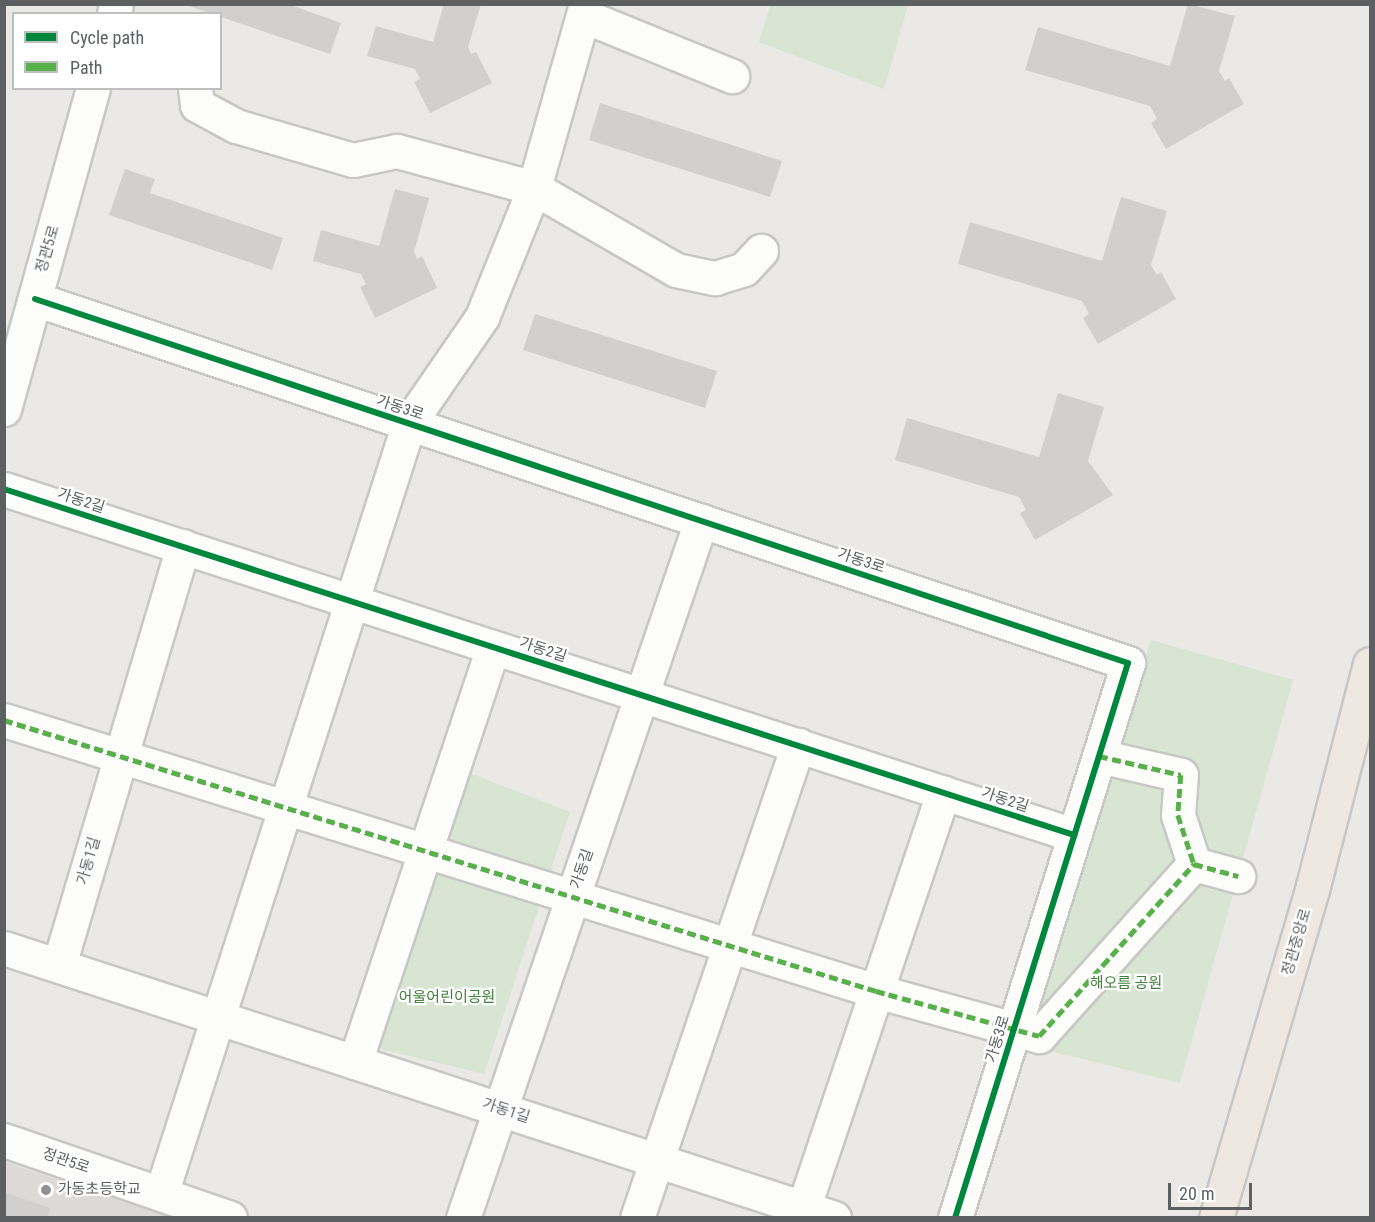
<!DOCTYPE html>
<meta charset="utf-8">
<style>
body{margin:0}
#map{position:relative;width:1375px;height:1222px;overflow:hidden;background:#ebe9e6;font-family:"Roboto Condensed","Noto Sans KR",sans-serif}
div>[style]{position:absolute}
.education>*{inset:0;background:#ddd9d6}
.green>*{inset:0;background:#d7e5d2}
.building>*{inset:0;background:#d1d0cf}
.roads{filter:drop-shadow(2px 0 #c7c7c6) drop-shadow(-2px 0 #c7c7c6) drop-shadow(0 2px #c7c7c6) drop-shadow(0 -2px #c7c7c6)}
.minor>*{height:33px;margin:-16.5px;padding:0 16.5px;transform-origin:16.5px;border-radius:16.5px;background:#fcfcfb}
.highway>*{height:33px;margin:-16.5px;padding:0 16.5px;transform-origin:16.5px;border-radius:16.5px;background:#eee8e1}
.quiet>*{height:4.5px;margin-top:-2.25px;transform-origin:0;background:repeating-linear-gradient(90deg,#58b04a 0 9px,transparent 0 13.5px)}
.cycleway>*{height:6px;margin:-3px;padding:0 3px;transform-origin:3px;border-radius:3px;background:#00873e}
.dots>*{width:16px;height:16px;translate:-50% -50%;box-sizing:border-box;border:3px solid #fff;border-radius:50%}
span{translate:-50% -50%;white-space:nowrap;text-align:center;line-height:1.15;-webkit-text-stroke:4.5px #fff;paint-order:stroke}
.street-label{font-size:15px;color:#5c6063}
.park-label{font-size:15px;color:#43813c}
.poi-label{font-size:15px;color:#5c6063}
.left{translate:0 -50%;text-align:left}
.frame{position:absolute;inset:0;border:6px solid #5c6063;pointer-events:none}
.legend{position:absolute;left:12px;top:12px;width:210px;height:78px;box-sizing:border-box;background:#fff;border:2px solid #bebfc1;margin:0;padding:8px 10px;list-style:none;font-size:18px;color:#5c6063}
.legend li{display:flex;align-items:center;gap:12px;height:30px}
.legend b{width:30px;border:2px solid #bebfc1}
.scale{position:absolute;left:1168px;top:1183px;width:84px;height:27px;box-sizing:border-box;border:3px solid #5c6063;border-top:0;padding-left:8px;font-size:18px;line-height:21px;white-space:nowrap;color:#5c6063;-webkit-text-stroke:4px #fff;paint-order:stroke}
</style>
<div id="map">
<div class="education">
<div style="clip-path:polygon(5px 1162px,170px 1217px,5px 1218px)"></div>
</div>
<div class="green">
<div style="clip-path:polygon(770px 5px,908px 5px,884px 89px,759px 42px)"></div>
<div style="clip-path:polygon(1151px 640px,1293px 680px,1180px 1083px,1025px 1045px)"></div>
<div style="clip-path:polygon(462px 770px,570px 812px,484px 1074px,381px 1049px,373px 1032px)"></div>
</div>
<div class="building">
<div style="clip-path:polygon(183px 4px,288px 4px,341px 23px,330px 54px)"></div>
<div style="clip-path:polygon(444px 4px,481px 4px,468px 47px,471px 54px,476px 52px,492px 83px,430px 113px,414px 82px,420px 79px,415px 69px,367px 56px,376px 26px,433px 42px)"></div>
<div style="clip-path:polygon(1188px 4px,1235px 16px,1219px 71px,1225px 81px,1229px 78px,1244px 104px,1166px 149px,1151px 123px,1157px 119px,1150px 106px,1025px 70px,1038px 27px,1170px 66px)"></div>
<div style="clip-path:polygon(600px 103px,782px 161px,770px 197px,589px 140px)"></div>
<div style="clip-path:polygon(125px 169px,155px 179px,150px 193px,283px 238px,272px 270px,109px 215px)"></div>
<div style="clip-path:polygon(395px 189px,429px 198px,414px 252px,417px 259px,422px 256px,437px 288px,375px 318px,360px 287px,366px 284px,361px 274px,313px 261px,321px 230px,379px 246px)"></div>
<div style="clip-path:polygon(1121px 197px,1167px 211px,1151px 265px,1157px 275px,1161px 272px,1176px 299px,1098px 344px,1083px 318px,1089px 314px,1082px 301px,958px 264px,970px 222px,1102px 261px)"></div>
<div style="clip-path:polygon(535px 314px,717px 371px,705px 408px,523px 350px)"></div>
<div style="clip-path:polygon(1058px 393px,1104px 407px,1088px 461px,1113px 495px,1035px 540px,1020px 513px,1026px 510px,1019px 497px,895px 460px,907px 418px,1039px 457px)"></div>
<div style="clip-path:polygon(4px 1192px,50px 1208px,47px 1218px,4px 1218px)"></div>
</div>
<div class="roads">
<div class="minor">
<div style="left:114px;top:14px;width:10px;rotate:-79deg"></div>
<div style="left:584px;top:16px;width:160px;rotate:22.1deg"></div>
<div style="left:195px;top:88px;width:17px;rotate:83deg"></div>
<div style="left:197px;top:105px;width:44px;rotate:28.3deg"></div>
<div style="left:236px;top:126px;width:122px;rotate:16.2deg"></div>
<div style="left:353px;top:160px;width:45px;rotate:-11.6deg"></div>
<div style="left:397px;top:151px;width:142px;rotate:15.1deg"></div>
<div style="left:534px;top:188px;width:191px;rotate:-74.2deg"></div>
<div style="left:35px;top:299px;width:1152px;rotate:18.42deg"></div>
<div style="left:1128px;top:663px;width:581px;rotate:107.31deg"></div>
<div style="left:4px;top:409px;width:333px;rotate:-74.5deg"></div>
<div style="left:4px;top:489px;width:1125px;rotate:17.92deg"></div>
<div style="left:4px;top:720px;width:913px;rotate:17.26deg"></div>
<div style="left:876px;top:991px;width:169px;rotate:15.4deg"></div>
<div style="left:1039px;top:1036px;width:232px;rotate:-48deg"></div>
<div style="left:1099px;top:756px;width:84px;rotate:13deg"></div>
<div style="left:1181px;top:775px;width:40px;rotate:94.3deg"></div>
<div style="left:1178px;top:815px;width:52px;rotate:71.9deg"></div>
<div style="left:1194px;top:864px;width:46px;rotate:15.3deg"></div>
<div style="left:4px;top:948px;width:873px;rotate:18.02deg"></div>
<div style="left:59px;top:965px;width:437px;rotate:-73.5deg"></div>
<div style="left:355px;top:1062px;width:437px;rotate:-71.6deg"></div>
<div style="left:4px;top:1140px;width:239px;rotate:19deg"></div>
<div style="left:161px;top:1194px;width:810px;rotate:-72.17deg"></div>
<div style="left:409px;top:423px;width:129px;rotate:-55.4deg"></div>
<div style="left:482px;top:317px;width:139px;rotate:-68deg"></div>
<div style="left:534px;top:188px;width:164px;rotate:30deg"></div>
<div style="left:676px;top:270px;width:40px;rotate:12deg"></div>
<div style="left:715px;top:278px;width:30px;rotate:-17deg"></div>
<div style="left:744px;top:269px;width:25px;rotate:-47deg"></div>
<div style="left:463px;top:1218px;width:737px;rotate:-71.15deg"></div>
<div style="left:637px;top:1218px;width:500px;rotate:-71.2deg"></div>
<div style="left:800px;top:1218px;width:449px;rotate:-71.4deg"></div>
</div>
<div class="highway">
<div style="left:1216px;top:1218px;width:346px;rotate:-73.7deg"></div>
<div style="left:1313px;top:886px;width:229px;rotate:-75.6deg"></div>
</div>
</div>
<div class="quiet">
<div style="left:4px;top:720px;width:913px;rotate:17.26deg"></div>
<div style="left:876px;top:991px;width:169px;rotate:15.4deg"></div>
<div style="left:1039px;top:1036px;width:232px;rotate:-48deg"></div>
<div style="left:1099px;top:756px;width:84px;rotate:13deg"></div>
<div style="left:1181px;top:775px;width:40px;rotate:94.3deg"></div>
<div style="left:1178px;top:815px;width:52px;rotate:71.9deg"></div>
<div style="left:1194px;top:864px;width:46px;rotate:15.3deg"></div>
</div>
<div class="cycleway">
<div style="left:35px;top:299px;width:1152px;rotate:18.42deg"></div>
<div style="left:1128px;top:663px;width:581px;rotate:107.31deg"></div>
<div style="left:4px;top:489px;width:1125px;rotate:17.92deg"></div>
</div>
<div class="dots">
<div style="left:46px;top:1190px;background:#8e9091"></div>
</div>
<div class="street-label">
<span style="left:48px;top:249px;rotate:-74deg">정관5로</span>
<span style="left:400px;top:408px;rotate:18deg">가동3로</span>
<span style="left:81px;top:501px;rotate:18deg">가동2길</span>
<span style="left:861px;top:561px;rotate:18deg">가동3로</span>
<span style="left:543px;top:650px;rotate:18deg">가동2길</span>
<span style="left:1005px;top:800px;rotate:18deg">가동2길</span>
<span style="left:89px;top:861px;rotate:-74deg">가동1길</span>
<span style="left:582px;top:869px;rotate:-71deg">가동길</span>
<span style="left:1297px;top:942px;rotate:-74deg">정관중앙로</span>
<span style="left:998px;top:1039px;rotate:-73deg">가동3로</span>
<span style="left:506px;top:1111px;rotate:18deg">가동1길</span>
<span style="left:66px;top:1161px;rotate:19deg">정관5로</span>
</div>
<div class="park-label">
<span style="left:1126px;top:984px">해오름 공원</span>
<span style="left:447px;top:998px">어울어린이공원</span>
</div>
<div class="poi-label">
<span class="left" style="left:58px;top:1190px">가동초등학교</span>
</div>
<div class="frame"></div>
<ul class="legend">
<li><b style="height:8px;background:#00873e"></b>Cycle path</li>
<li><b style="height:8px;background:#58b04a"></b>Path</li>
</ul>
<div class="scale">20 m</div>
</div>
